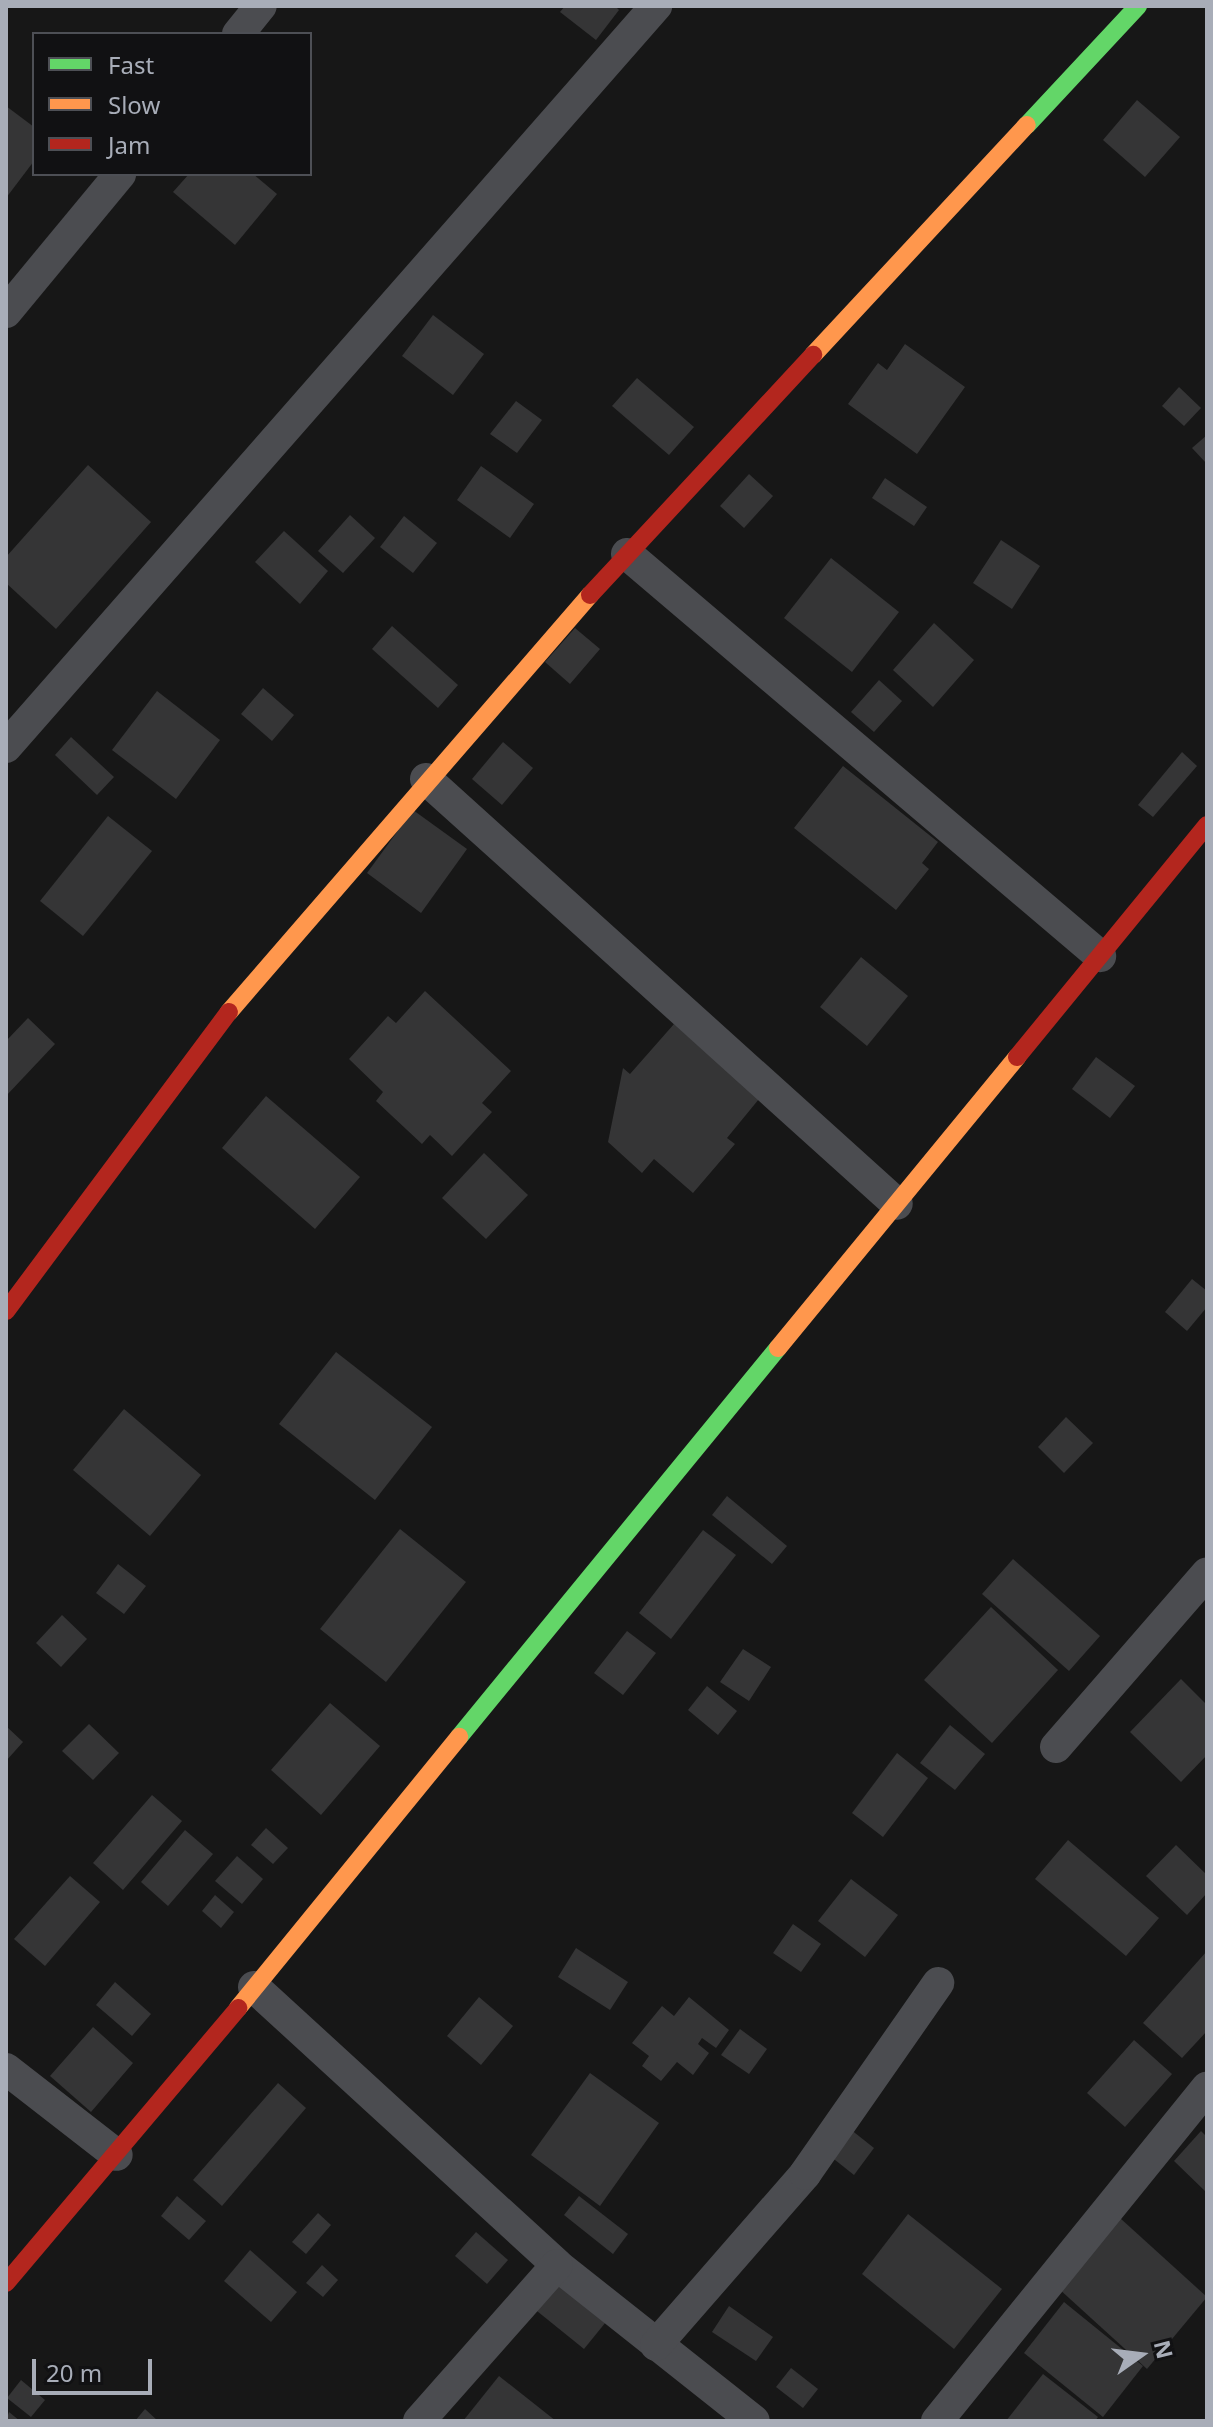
<!DOCTYPE html>
<style>
body{margin:0}
#map{position:relative;width:1213px;height:2427px;overflow:hidden;background:#171717;font-family:"Noto Sans",sans-serif}
div>[style]{position:absolute}
.building>*{inset:0;background:#353536}
.street>*{height:32px;margin:-16px;padding:0 16px;transform-origin:16px;border-radius:16px;background:#4b4c50}
.fast>*{height:18px;margin:-9px;padding:0 9px;transform-origin:9px;border-radius:9px;background:#63d668}
.slow>*{height:18px;margin:-9px;padding:0 9px;transform-origin:9px;border-radius:9px;background:#ff974d}
.jam>*{height:18px;margin:-9px;padding:0 9px;transform-origin:9px;border-radius:9px;background:#b3261e}
span{translate:-50% -50%;white-space:nowrap;text-align:center;line-height:1.15;-webkit-text-stroke:6px #111113;paint-order:stroke}
.frame{position:absolute;inset:0;border:8px solid #a8adb8;pointer-events:none}
.legend{position:absolute;left:32px;top:32px;width:280px;height:144px;box-sizing:border-box;background:#111113;border:2px solid #4d4f55;margin:0;padding:10px 14px;list-style:none;font-size:24px;color:#a8adb8}
.legend li{display:flex;align-items:center;gap:16px;height:40px}
.legend b{width:40px;border:2px solid #4d4f55}
.north{position:absolute;left:1101px;top:2315px;width:80px;height:80px;-webkit-text-stroke:6px #111113;paint-order:stroke;rotate:76deg;font-size:22px;font-weight:700;line-height:32px;text-align:center;color:#a8adb8}
.north::after{content:'';display:block;margin:auto;width:28px;height:36px;background:#a8adb8;clip-path:polygon(50% 0,100% 100%,50% 72%,0 100%)}
.scale{position:absolute;left:32px;top:2359px;width:120px;height:36px;box-sizing:border-box;border:4px solid #a8adb8;border-top:0;padding-left:10px;font-size:24px;line-height:28px;white-space:nowrap;color:#a8adb8;-webkit-text-stroke:6px #111113;paint-order:stroke}
</style>
<div id="map">
<div class="building">
<div style="clip-path:polygon(565px 6px,615px 6px,619px 10px,596px 40px,560px 12px)"></div>
<div style="clip-path:polygon(1137px 100px,1180px 137px,1145px 177px,1103px 140px)"></div>
<div style="clip-path:polygon(6px 106px,34px 127px,34px 161px,6px 198px)"></div>
<div style="clip-path:polygon(189px 174px,253px 174px,277px 194px,235px 245px,173px 192px)"></div>
<div style="clip-path:polygon(433px 315px,484px 354px,453px 395px,402px 356px)"></div>
<div style="clip-path:polygon(905px 344px,965px 387px,917px 454px,848px 404px,878px 363px,887px 370px)"></div>
<div style="clip-path:polygon(637px 378px,694px 427px,669px 455px,612px 406px)"></div>
<div style="clip-path:polygon(1179px 387px,1201px 408px,1184px 426px,1162px 406px)"></div>
<div style="clip-path:polygon(516px 401px,542px 420px,517px 453px,490px 434px)"></div>
<div style="clip-path:polygon(1207px 435px,1207px 464px,1192px 448px)"></div>
<div style="clip-path:polygon(88px 465px,151px 522px,56px 629px,6px 583px,6px 557px)"></div>
<div style="clip-path:polygon(481px 466px,534px 504px,510px 538px,457px 500px)"></div>
<div style="clip-path:polygon(749px 474px,773px 496px,744px 528px,720px 506px)"></div>
<div style="clip-path:polygon(885px 478px,927px 507px,914px 526px,872px 498px)"></div>
<div style="clip-path:polygon(350px 515px,375px 538px,343px 573px,318px 551px)"></div>
<div style="clip-path:polygon(404px 516px,437px 543px,413px 573px,380px 547px)"></div>
<div style="clip-path:polygon(284px 531px,328px 571px,300px 604px,255px 562px)"></div>
<div style="clip-path:polygon(1001px 540px,1040px 566px,1012px 609px,973px 583px)"></div>
<div style="clip-path:polygon(831px 558px,899px 612px,852px 672px,784px 618px)"></div>
<div style="clip-path:polygon(934px 623px,974px 660px,933px 707px,893px 670px)"></div>
<div style="clip-path:polygon(392px 626px,458px 685px,438px 708px,372px 649px)"></div>
<div style="clip-path:polygon(575px 628px,600px 649px,570px 684px,545px 662px)"></div>
<div style="clip-path:polygon(879px 680px,902px 701px,874px 732px,851px 712px)"></div>
<div style="clip-path:polygon(263px 688px,294px 715px,272px 741px,241px 714px)"></div>
<div style="clip-path:polygon(157px 691px,220px 740px,176px 799px,112px 750px)"></div>
<div style="clip-path:polygon(71px 737px,114px 777px,97px 795px,55px 755px)"></div>
<div style="clip-path:polygon(503px 742px,533px 768px,502px 805px,472px 779px)"></div>
<div style="clip-path:polygon(1182px 752px,1197px 766px,1153px 817px,1138px 805px)"></div>
<div style="clip-path:polygon(843px 766px,938px 842px,922px 863px,929px 869px,896px 910px,794px 828px)"></div>
<div style="clip-path:polygon(413px 810px,467px 849px,421px 913px,367px 873px)"></div>
<div style="clip-path:polygon(108px 816px,152px 851px,83px 936px,40px 901px)"></div>
<div style="clip-path:polygon(861px 957px,908px 996px,867px 1046px,820px 1007px)"></div>
<div style="clip-path:polygon(425px 991px,511px 1071px,482px 1103px,492px 1112px,452px 1156px,430px 1135px,422px 1144px,376px 1101px,383px 1092px,349px 1059px,388px 1016px,396px 1023px)"></div>
<div style="clip-path:polygon(28px 1018px,55px 1044px,6px 1096px,6px 1041px)"></div>
<div style="clip-path:polygon(674px 1024px,759px 1099px,727px 1138px,735px 1144px,693px 1193px,654px 1159px,642px 1173px,608px 1142px,623px 1068px,630px 1074px)"></div>
<div style="clip-path:polygon(1096px 1057px,1135px 1086px,1110px 1118px,1072px 1089px)"></div>
<div style="clip-path:polygon(266px 1096px,360px 1177px,315px 1229px,222px 1148px)"></div>
<div style="clip-path:polygon(484px 1153px,528px 1195px,486px 1239px,442px 1198px)"></div>
<div style="clip-path:polygon(1192px 1279px,1207px 1291px,1207px 1307px,1187px 1331px,1165px 1312px)"></div>
<div style="clip-path:polygon(336px 1352px,432px 1427px,375px 1500px,279px 1424px)"></div>
<div style="clip-path:polygon(124px 1409px,201px 1475px,150px 1536px,73px 1470px)"></div>
<div style="clip-path:polygon(1066px 1417px,1093px 1443px,1064px 1473px,1038px 1447px)"></div>
<div style="clip-path:polygon(727px 1496px,787px 1546px,772px 1564px,712px 1515px)"></div>
<div style="clip-path:polygon(400px 1529px,466px 1582px,386px 1682px,320px 1629px)"></div>
<div style="clip-path:polygon(703px 1530px,736px 1555px,671px 1639px,639px 1613px)"></div>
<div style="clip-path:polygon(1013px 1559px,1100px 1636px,1069px 1671px,982px 1594px)"></div>
<div style="clip-path:polygon(118px 1564px,146px 1586px,124px 1614px,96px 1593px)"></div>
<div style="clip-path:polygon(991px 1607px,1058px 1670px,992px 1743px,924px 1680px)"></div>
<div style="clip-path:polygon(62px 1615px,87px 1639px,61px 1667px,36px 1643px)"></div>
<div style="clip-path:polygon(627px 1631px,656px 1653px,623px 1695px,594px 1673px)"></div>
<div style="clip-path:polygon(743px 1649px,771px 1667px,749px 1701px,720px 1682px)"></div>
<div style="clip-path:polygon(1181px 1679px,1207px 1705px,1207px 1755px,1181px 1782px,1130px 1732px)"></div>
<div style="clip-path:polygon(707px 1686px,737px 1711px,718px 1735px,688px 1710px)"></div>
<div style="clip-path:polygon(330px 1703px,380px 1746px,321px 1815px,271px 1770px)"></div>
<div style="clip-path:polygon(89px 1724px,119px 1753px,93px 1780px,62px 1751px)"></div>
<div style="clip-path:polygon(950px 1725px,985px 1754px,955px 1790px,920px 1763px)"></div>
<div style="clip-path:polygon(6px 1726px,23px 1742px,6px 1761px)"></div>
<div style="clip-path:polygon(897px 1753px,928px 1778px,883px 1837px,852px 1813px)"></div>
<div style="clip-path:polygon(152px 1795px,182px 1821px,123px 1890px,93px 1863px)"></div>
<div style="clip-path:polygon(266px 1828px,288px 1848px,273px 1864px,251px 1845px)"></div>
<div style="clip-path:polygon(185px 1830px,213px 1854px,168px 1906px,141px 1882px)"></div>
<div style="clip-path:polygon(1068px 1840px,1159px 1918px,1126px 1956px,1035px 1879px)"></div>
<div style="clip-path:polygon(1176px 1845px,1207px 1875px,1207px 1893px,1187px 1915px,1146px 1876px)"></div>
<div style="clip-path:polygon(237px 1856px,263px 1879px,242px 1904px,215px 1881px)"></div>
<div style="clip-path:polygon(70px 1876px,100px 1902px,45px 1966px,14px 1939px)"></div>
<div style="clip-path:polygon(851px 1879px,898px 1915px,865px 1957px,818px 1921px)"></div>
<div style="clip-path:polygon(215px 1895px,234px 1912px,221px 1928px,202px 1911px)"></div>
<div style="clip-path:polygon(793px 1924px,821px 1944px,801px 1972px,773px 1953px)"></div>
<div style="clip-path:polygon(576px 1948px,628px 1982px,610px 2010px,558px 1977px)"></div>
<div style="clip-path:polygon(1207px 1951px,1207px 2031px,1182px 2058px,1143px 2023px)"></div>
<div style="clip-path:polygon(115px 1982px,151px 2014px,132px 2036px,96px 2005px)"></div>
<div style="clip-path:polygon(479px 1997px,513px 2026px,481px 2065px,447px 2036px)"></div>
<div style="clip-path:polygon(689px 1997px,729px 2030px,716px 2048px,702px 2038px,698px 2044px,709px 2053px,693px 2075px,677px 2062px,661px 2081px,642px 2066px,649px 2056px,632px 2043px,662px 2006px,674px 2016px)"></div>
<div style="clip-path:polygon(93px 2027px,133px 2063px,91px 2112px,50px 2076px)"></div>
<div style="clip-path:polygon(740px 2029px,767px 2049px,749px 2074px,721px 2055px)"></div>
<div style="clip-path:polygon(1134px 2040px,1172px 2074px,1125px 2127px,1087px 2093px)"></div>
<div style="clip-path:polygon(590px 2073px,659px 2123px,600px 2206px,531px 2155px)"></div>
<div style="clip-path:polygon(278px 2083px,306px 2108px,222px 2206px,193px 2180px)"></div>
<div style="clip-path:polygon(845px 2125px,874px 2148px,854px 2175px,825px 2152px)"></div>
<div style="clip-path:polygon(1201px 2131px,1207px 2137px,1206px 2192px,1174px 2161px)"></div>
<div style="clip-path:polygon(177px 2196px,206px 2221px,189px 2240px,161px 2216px)"></div>
<div style="clip-path:polygon(579px 2196px,628px 2234px,613px 2254px,564px 2215px)"></div>
<div style="clip-path:polygon(318px 2213px,331px 2225px,306px 2254px,292px 2242px)"></div>
<div style="clip-path:polygon(908px 2214px,1002px 2289px,954px 2349px,862px 2274px)"></div>
<div style="clip-path:polygon(1120px 2218px,1207px 2297px,1147px 2369px,1058px 2288px)"></div>
<div style="clip-path:polygon(476px 2232px,508px 2260px,487px 2284px,455px 2256px)"></div>
<div style="clip-path:polygon(250px 2250px,297px 2292px,271px 2322px,224px 2281px)"></div>
<div style="clip-path:polygon(322px 2265px,338px 2280px,323px 2297px,306px 2283px)"></div>
<div style="clip-path:polygon(557px 2275px,610px 2317px,584px 2349px,532px 2307px)"></div>
<div style="clip-path:polygon(1064px 2302px,1143px 2366px,1103px 2417px,1024px 2353px)"></div>
<div style="clip-path:polygon(729px 2306px,773px 2337px,756px 2361px,712px 2332px)"></div>
<div style="clip-path:polygon(791px 2368px,818px 2389px,803px 2408px,776px 2387px)"></div>
<div style="clip-path:polygon(1043px 2374px,1098px 2417px,1095px 2421px,1006px 2421px)"></div>
<div style="clip-path:polygon(499px 2376px,556px 2421px,463px 2421px)"></div>
<div style="clip-path:polygon(21px 2380px,45px 2400px,31px 2417px,7px 2398px)"></div>
<div style="clip-path:polygon(145px 2409px,158px 2421px,135px 2421px)"></div>
<div style="clip-path:polygon(9px 2412px,20px 2421px,6px 2421px)"></div>
</div>
<div class="street">
<div style="left:238px;top:34px;width:36px;rotate:-51deg"></div>
<div style="left:6px;top:312px;width:179px;rotate:-50.4deg"></div>
<div style="left:627px;top:554px;width:621px;rotate:40.36deg"></div>
<div style="left:6px;top:747px;width:986px;rotate:-48.74deg"></div>
<div style="left:426px;top:779px;width:634px;rotate:42.06deg"></div>
<div style="left:1056px;top:1747px;width:230px;rotate:-49deg"></div>
<div style="left:254px;top:1987px;width:411px;rotate:42.5deg"></div>
<div style="left:557px;top:2265px;width:251px;rotate:38.4deg"></div>
<div style="left:6px;top:2069px;width:140px;rotate:37.8deg"></div>
<div style="left:656px;top:2345px;width:227px;rotate:-48.9deg"></div>
<div style="left:805px;top:2174px;width:233px;rotate:-55.1deg"></div>
<div style="left:419px;top:2421px;width:208px;rotate:-48.5deg"></div>
<div style="left:937px;top:2421px;width:429px;rotate:-51deg"></div>
</div>
<div class="fast">
<div style="left:1027px;top:125px;width:163px;rotate:-47deg"></div>
<div style="left:459px;top:1737px;width:503px;rotate:-50.65deg"></div>
</div>
<div class="slow">
<div style="left:813px;top:355px;width:314px;rotate:-47.1deg"></div>
<div style="left:229px;top:1012px;width:552px;rotate:-49.12deg"></div>
<div style="left:778px;top:1348px;width:377px;rotate:-50.6deg"></div>
<div style="left:238px;top:2008px;width:350px;rotate:-50.8deg"></div>
</div>
<div class="jam">
<div style="left:590px;top:595px;width:328px;rotate:-47.1deg"></div>
<div style="left:1017px;top:1057px;width:300px;rotate:-50.7deg"></div>
<div style="left:6px;top:1311px;width:373px;rotate:-53.3deg"></div>
<div style="left:6px;top:2283px;width:360px;rotate:-49.8deg"></div>
</div>
<div class="frame"></div>
<ul class="legend">
<li><b style="height:10px;background:#63d668"></b>Fast</li>
<li><b style="height:10px;background:#ff974d"></b>Slow</li>
<li><b style="height:10px;background:#b3261e"></b>Jam</li>
</ul>
<div class="north">N</div>
<div class="scale">20 m</div>
</div>
